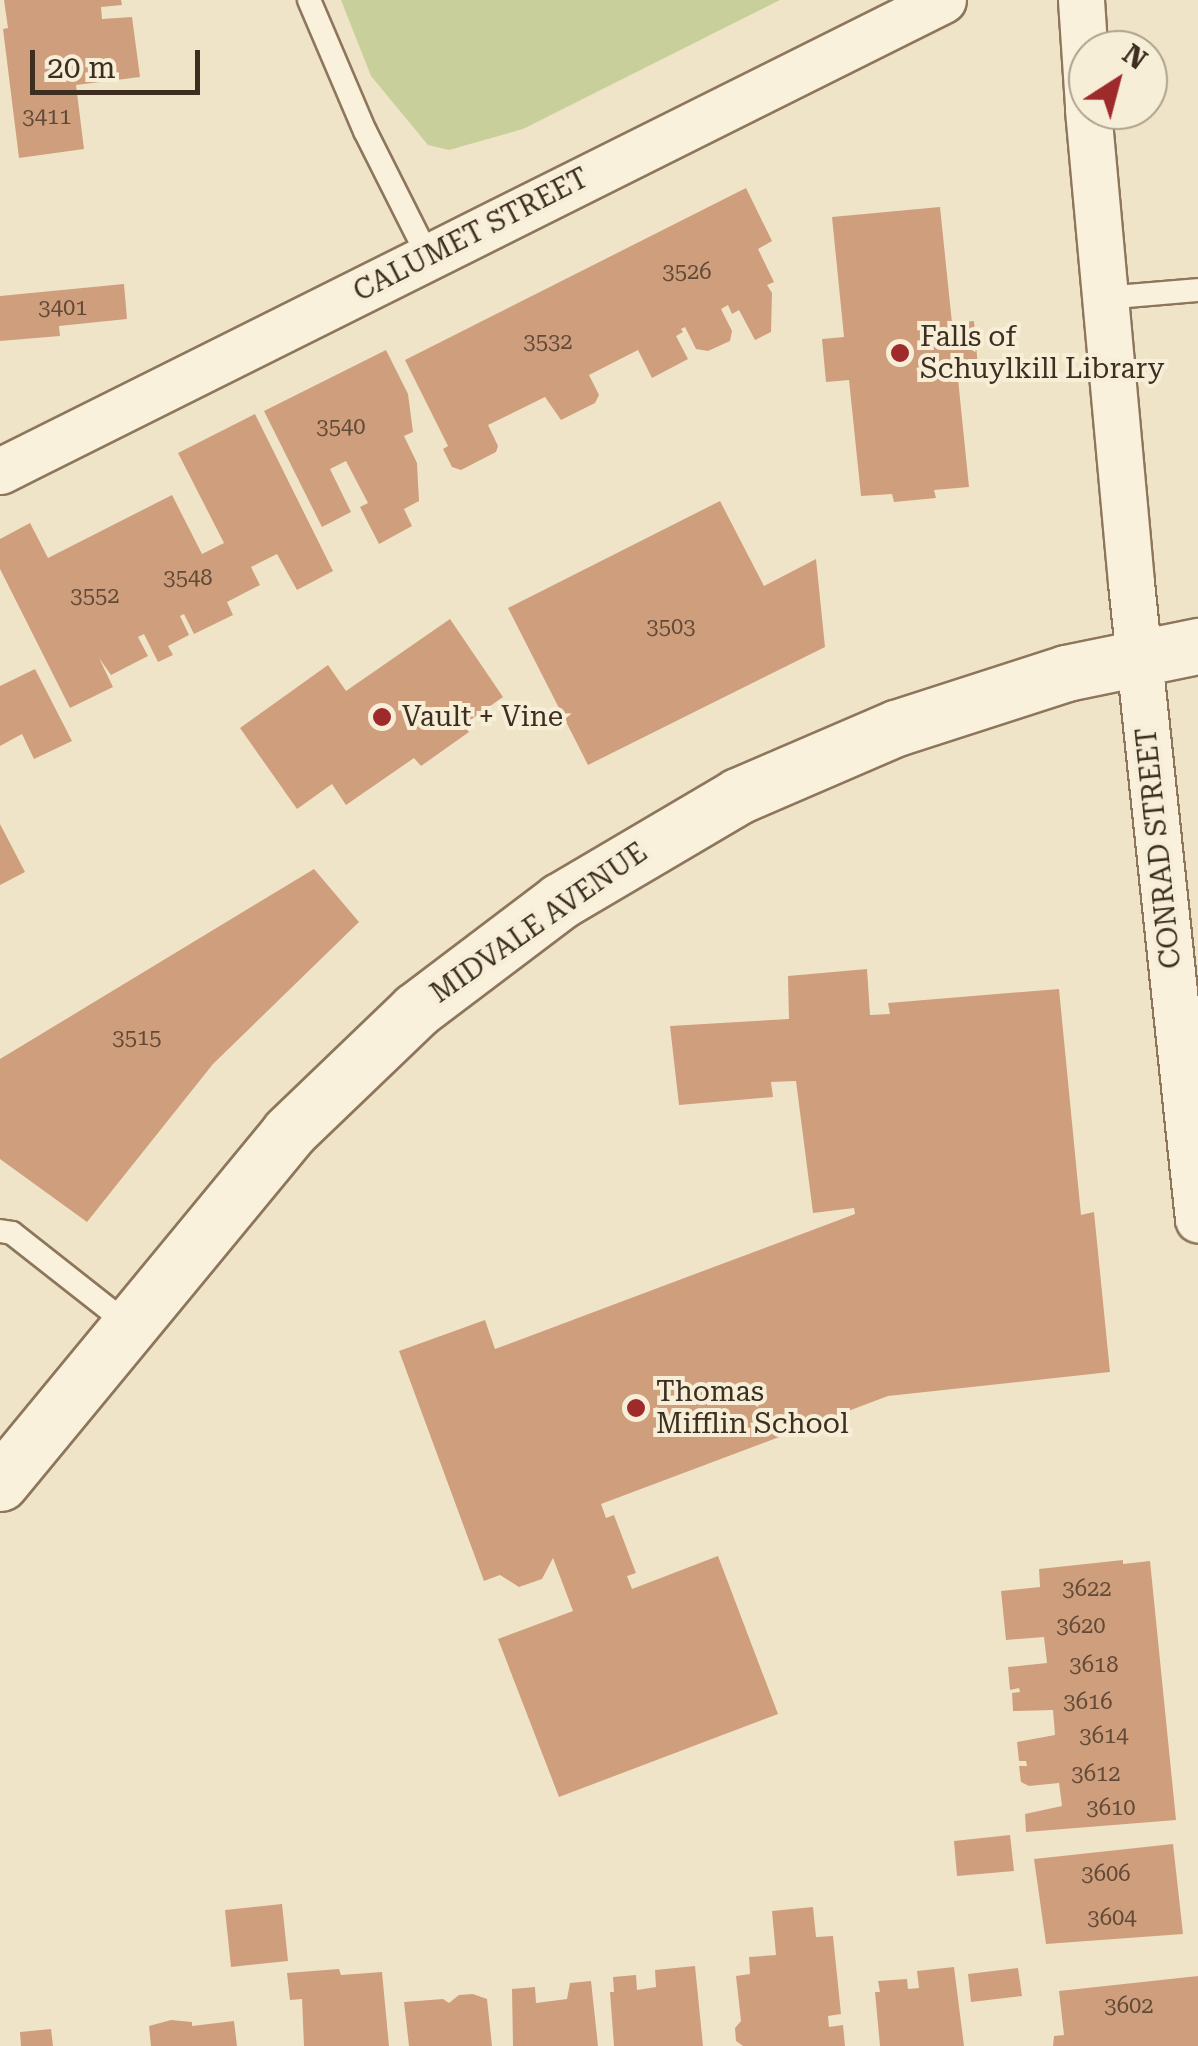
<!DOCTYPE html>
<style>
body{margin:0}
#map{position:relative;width:1198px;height:2046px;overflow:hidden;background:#f0e4c8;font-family:"Roboto Serif",serif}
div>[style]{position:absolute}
.green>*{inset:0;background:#c9cf9b}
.building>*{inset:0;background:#cf9f7d}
.roads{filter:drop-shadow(2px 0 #8d765c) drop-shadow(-2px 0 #8d765c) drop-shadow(0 2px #8d765c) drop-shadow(0 -2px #8d765c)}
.lane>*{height:22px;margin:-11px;padding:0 11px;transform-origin:11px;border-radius:11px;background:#faf1dc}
.street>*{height:45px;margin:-22.5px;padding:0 22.5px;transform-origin:22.5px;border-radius:22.5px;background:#faf1dc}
.secondary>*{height:55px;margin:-27.5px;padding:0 27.5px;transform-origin:27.5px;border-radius:27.5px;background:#faf1dc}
.dots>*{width:28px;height:28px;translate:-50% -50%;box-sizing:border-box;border:5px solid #f7eed8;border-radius:50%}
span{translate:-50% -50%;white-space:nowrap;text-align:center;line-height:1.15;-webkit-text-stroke:8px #f7eed8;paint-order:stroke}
.number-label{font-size:22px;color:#624a37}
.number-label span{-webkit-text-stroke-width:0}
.street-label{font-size:28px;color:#3d2e20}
.poi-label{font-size:28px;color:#3d2e20}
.left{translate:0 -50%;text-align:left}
.north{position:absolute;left:1068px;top:30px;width:100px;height:100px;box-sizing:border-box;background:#f7eed8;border:2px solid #ada18e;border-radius:50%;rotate:36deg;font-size:28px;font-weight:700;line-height:40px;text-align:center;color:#3d2e20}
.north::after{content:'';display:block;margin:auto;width:35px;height:45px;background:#9e2a2b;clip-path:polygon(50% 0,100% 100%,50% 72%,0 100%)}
.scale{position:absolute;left:30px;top:50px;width:170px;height:45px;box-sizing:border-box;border:5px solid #3d2e20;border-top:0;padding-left:12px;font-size:30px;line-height:35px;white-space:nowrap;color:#3d2e20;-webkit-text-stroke:8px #f7eed8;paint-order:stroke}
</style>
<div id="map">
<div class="green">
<div style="clip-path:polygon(341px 0,780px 0,523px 129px,449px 150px,428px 145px,371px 76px)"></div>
</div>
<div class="building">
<div style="clip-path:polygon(4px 0,121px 0,122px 5px,101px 7px,102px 19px,132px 17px,140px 77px,76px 85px,84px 149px,19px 158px,3px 29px,8px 28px)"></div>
<div style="clip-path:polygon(746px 188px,772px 241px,758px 249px,774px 282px,767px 285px,772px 293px,771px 332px,755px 340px,739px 310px,732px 314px,728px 305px,721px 309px,732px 331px,730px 341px,708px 351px,696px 349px,685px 327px,681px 329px,683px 332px,676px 336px,688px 359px,652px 378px,638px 350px,589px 375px,599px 395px,595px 403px,561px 420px,545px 397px,488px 425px,498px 446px,496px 452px,461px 470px,452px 467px,443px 449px,448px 446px,405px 360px)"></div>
<div style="clip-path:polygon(940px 207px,952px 323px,974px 321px,978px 368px,957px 369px,969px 487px,934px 490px,936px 498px,894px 502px,892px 494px,861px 496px,849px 380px,826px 382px,822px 339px,844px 337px,832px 217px)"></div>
<div style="clip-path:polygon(124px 284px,127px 319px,59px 326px,60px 336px,0 341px,0 296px)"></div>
<div style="clip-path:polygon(386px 350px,408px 394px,413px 432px,404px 436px,417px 463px,419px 501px,404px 509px,412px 526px,379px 544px,360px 507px,368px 503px,346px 461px,330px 469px,351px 512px,322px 527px,264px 411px)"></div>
<div style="clip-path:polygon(255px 414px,333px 571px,297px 590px,277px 554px,251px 567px,260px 585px,227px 602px,233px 615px,194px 634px,184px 614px,180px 616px,189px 635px,168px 646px,173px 655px,158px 662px,144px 634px,138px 637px,148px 656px,111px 675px,99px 658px,113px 687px,70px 708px,0 569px,0 539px,30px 523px,48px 558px,172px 495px,202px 554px,224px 543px,178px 453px)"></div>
<div style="clip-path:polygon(720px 501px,764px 586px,816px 559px,825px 647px,588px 765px,508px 608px)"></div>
<div style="clip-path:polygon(450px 619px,503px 697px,463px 725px,469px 732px,421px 766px,414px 758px,346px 805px,332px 784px,297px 809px,240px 728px,328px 665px,346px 691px)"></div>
<div style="clip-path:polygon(35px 669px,72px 741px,34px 759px,22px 734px,0 746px,0 686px)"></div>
<div style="clip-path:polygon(0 824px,25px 872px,0 885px)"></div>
<div style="clip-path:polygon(314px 869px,359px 922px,213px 1064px,87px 1222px,0 1159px,0 1059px)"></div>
<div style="clip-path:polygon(867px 969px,870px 1015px,890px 1014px,888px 1003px,1059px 989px,1081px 1215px,1094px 1212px,1110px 1372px,888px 1396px,601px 1504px,606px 1518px,614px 1515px,636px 1573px,627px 1576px,632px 1589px,718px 1556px,778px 1714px,559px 1797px,498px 1639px,573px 1611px,553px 1558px,542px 1579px,519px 1587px,500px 1575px,484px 1581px,399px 1351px,485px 1320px,495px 1349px,855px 1214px,854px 1208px,813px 1213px,796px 1081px,771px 1082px,773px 1097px,679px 1105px,670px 1026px,789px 1019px,788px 976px)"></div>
<div style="clip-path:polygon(1123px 1560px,1123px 1564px,1150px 1561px,1176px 1820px,1026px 1832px,1025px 1814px,1062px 1806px,1059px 1783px,1029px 1786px,1021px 1782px,1019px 1766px,1027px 1766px,1026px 1761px,1019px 1761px,1017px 1742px,1055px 1735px,1053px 1710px,1013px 1711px,1012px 1693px,1020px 1692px,1019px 1688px,1010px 1690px,1008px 1667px,1047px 1663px,1044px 1637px,1006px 1640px,1001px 1591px,1040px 1587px,1039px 1569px)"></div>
<div style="clip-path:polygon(1010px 1835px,1014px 1871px,957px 1876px,954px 1841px)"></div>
<div style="clip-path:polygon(1173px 1844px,1183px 1934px,1046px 1944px,1034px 1859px)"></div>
<div style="clip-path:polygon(282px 1904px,288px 1961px,231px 1967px,225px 1910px)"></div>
<div style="clip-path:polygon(813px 1907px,816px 1937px,833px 1936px,841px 2014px,828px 2016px,829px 2027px,843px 2025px,845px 2046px,743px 2046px,736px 2041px,735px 2028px,741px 2021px,736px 1976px,750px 1974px,749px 1957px,776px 1955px,772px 1911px)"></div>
<div style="clip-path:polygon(695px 1966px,703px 2046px,614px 2046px,610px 1992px,614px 1992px,613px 1977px,636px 1975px,637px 1990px,656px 1987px,655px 1970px)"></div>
<div style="clip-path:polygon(954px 1967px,964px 2046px,880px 2046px,875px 1992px,880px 1992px,878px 1981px,907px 1979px,908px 1989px,919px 1988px,917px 1971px)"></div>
<div style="clip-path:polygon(1018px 1968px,1022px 1996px,971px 2002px,968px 1974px)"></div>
<div style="clip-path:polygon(339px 1969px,341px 1975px,382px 1972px,389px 2046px,304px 2046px,302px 1999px,290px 2000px,287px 1973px)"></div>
<div style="clip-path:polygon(1198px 1976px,1198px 2046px,1053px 2046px,1054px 2036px,1064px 2035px,1059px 1991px)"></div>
<div style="clip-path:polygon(591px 1981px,598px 2046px,513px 2046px,512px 1989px,535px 1987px,536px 2003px,567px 1999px,570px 1983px)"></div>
<div style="clip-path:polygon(473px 1994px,487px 1999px,492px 2046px,409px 2046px,404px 2002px,443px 1999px,449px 2003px,459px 1995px)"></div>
<div style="clip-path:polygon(171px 2020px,192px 2022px,192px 2026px,234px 2021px,237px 2046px,151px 2046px,149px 2026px)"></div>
<div style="clip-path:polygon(51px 2029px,53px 2046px,21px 2046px,20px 2032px)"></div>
</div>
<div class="roads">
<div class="lane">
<div style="left:309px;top:0;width:142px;rotate:66.9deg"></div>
<div style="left:365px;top:131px;width:140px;rotate:63.3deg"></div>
<div style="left:1103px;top:298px;width:95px;rotate:-4.8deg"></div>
<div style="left:0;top:1231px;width:12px;rotate:9deg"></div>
<div style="left:12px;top:1233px;width:149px;rotate:38.2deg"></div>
</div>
<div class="street">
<div style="left:1081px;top:0;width:106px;rotate:86.2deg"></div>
<div style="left:1088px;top:110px;width:475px;rotate:84.8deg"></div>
<div style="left:1131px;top:583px;width:640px;rotate:83.99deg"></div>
<div style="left:0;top:471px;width:1054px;rotate:-26.54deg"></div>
</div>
<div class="secondary">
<div style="left:0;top:1483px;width:455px;rotate:-50.5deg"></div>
<div style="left:289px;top:1132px;width:176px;rotate:-43.8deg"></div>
<div style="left:416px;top:1010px;width:181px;rotate:-37.1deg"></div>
<div style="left:560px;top:901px;width:207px;rotate:-30.5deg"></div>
<div style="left:738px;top:796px;width:172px;rotate:-23.3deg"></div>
<div style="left:896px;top:728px;width:179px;rotate:-17.9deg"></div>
<div style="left:1066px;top:673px;width:135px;rotate:-11.6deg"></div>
</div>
</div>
<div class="dots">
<div style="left:900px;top:353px;background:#9e2a2b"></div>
<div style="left:382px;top:717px;background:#9e2a2b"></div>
<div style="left:636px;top:1408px;background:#9e2a2b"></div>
</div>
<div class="number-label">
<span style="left:47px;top:117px">3411</span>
<span style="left:687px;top:272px">3526</span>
<span style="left:63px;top:308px">3401</span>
<span style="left:548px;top:342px">3532</span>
<span style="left:341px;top:427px">3540</span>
<span style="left:188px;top:578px">3548</span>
<span style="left:95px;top:596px">3552</span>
<span style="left:671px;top:627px">3503</span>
<span style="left:137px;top:1038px">3515</span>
<span style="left:1087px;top:1589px">3622</span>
<span style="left:1081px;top:1626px">3620</span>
<span style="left:1094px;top:1665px">3618</span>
<span style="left:1088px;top:1702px">3616</span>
<span style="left:1104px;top:1736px">3614</span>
<span style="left:1096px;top:1774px">3612</span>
<span style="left:1111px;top:1808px">3610</span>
<span style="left:1106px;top:1874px">3606</span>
<span style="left:1112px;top:1918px">3604</span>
<span style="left:1129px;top:2006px">3602</span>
</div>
<div class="street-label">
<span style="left:471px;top:235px;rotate:-27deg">CALUMET STREET</span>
<span style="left:1159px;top:848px;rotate:-96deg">CONRAD STREET</span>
<span style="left:539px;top:923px;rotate:-35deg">MIDVALE AVENUE</span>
</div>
<div class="poi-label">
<span class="left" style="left:920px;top:353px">Falls of<br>Schuylkill Library</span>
<span class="left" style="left:402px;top:717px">Vault + Vine</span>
<span class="left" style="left:656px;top:1408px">Thomas<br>Mifflin School</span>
</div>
<div class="north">N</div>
<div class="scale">20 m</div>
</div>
